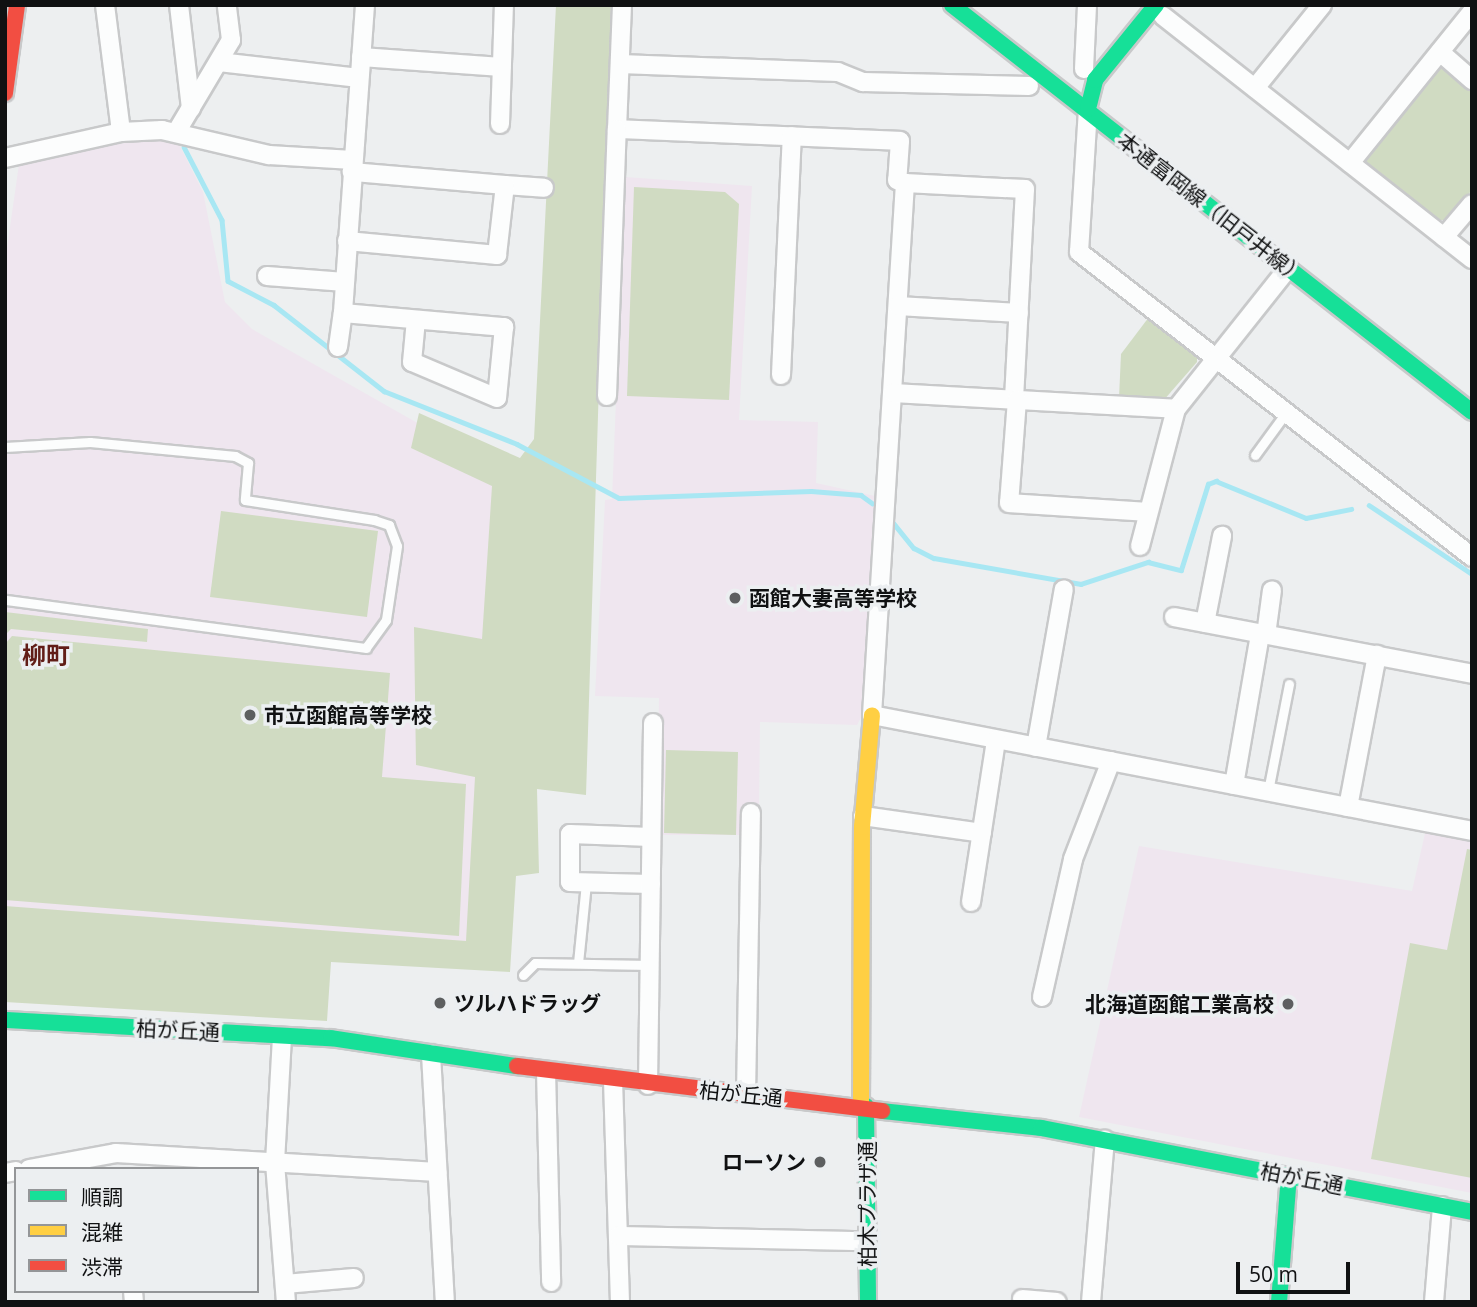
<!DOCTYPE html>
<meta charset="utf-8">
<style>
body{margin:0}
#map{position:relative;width:1477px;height:1307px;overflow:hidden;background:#edeff0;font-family:"Open Sans","Noto Sans JP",sans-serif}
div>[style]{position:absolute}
.education>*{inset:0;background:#efe6ef}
.green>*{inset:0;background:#d0dbc2}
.stream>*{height:4.5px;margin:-2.25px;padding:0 2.25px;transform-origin:2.25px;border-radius:2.25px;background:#a8e7f3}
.roads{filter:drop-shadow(2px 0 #c8c9ca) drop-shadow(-2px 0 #c8c9ca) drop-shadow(0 2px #c8c9ca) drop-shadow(0 -2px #c8c9ca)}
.lane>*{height:9px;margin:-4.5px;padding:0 4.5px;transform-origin:4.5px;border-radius:4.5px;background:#fcfdfd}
.street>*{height:18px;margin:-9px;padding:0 9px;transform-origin:9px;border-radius:9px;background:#fcfdfd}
.fast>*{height:16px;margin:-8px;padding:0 8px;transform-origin:8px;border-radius:8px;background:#16e098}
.slow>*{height:16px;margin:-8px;padding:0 8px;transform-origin:8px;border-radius:8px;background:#ffcf43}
.jam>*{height:16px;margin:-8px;padding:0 8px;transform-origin:8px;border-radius:8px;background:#f24e42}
.dots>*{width:19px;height:19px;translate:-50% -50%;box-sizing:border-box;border:4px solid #eceff1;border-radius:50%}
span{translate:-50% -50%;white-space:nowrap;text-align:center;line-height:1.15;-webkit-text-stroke:7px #eceff1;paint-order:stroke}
.street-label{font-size:21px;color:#101112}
.poi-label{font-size:21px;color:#101112;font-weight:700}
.left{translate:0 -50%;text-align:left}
.right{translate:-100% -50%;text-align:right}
.quarter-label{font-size:24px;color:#611d17;font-weight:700}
.frame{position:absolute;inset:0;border:7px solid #101112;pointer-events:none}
.legend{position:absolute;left:14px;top:1167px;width:245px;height:126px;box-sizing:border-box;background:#eceff1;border:2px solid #949698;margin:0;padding:9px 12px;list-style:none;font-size:21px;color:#101112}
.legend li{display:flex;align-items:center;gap:14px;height:35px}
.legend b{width:35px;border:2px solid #949698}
.scale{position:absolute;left:1236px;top:1262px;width:114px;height:32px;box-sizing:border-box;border:4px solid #101112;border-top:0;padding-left:9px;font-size:21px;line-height:24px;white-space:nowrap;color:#101112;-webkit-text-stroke:5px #eceff1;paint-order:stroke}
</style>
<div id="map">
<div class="education">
<div style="clip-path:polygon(162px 138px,178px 142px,203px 192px,225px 302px,252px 329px,511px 476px,478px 961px,328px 955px,5px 988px,5px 262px,20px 157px)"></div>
<div style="clip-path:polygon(625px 177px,752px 186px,739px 420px,818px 422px,816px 483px,875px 496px,864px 712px,857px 725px,760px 722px,759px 807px,745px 806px,743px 835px,657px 835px,659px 698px,595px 696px,605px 500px,612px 499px)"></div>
<div style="clip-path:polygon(1426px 829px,1472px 838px,1472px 1193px,1079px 1117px,1139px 846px,1412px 891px)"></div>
</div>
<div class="green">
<div style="clip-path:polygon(556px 5px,611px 5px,586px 795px,537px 789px,539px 873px,516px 876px,510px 972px,331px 962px,327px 1021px,5px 1002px,5px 906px,466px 941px,475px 777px,416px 765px,414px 627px,482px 639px,492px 486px,411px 448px,419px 413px,520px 458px,534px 439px)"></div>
<div style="clip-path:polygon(1446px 67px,1472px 89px,1472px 190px,1446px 220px,1438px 220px,1366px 164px,1366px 157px,1436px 69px)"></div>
<div style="clip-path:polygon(634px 187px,725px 192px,739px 204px,729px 400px,627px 396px)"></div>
<div style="clip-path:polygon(1149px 317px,1197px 354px,1197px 362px,1163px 401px,1119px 398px,1121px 354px)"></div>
<div style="clip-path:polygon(221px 511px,378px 531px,367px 617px,210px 597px)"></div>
<div style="clip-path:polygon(5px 612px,148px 629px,147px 642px,11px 629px,5px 635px)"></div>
<div style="clip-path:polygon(12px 636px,390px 673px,382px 777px,466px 784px,459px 936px,5px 900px,5px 644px)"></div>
<div style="clip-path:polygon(666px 750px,738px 752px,736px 835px,664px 833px)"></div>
<div style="clip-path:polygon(1467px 849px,1472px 850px,1472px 1178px,1371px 1159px,1410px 943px,1447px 950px)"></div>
</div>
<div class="stream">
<div style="left:184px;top:147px;width:82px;rotate:62.5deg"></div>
<div style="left:222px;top:220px;width:61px;rotate:84.4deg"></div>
<div style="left:228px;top:281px;width:52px;rotate:27.6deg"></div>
<div style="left:274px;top:305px;width:140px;rotate:38deg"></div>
<div style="left:384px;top:391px;width:143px;rotate:21.7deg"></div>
<div style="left:517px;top:444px;width:115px;rotate:27.9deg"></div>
<div style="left:619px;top:498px;width:192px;rotate:-2.1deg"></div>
<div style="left:811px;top:491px;width:50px;rotate:4.6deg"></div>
<div style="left:861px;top:495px;width:14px;rotate:36deg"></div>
<div style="left:1369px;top:505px;width:124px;rotate:33.8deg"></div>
<div style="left:891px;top:520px;width:36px;rotate:51deg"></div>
<div style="left:914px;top:548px;width:22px;rotate:27deg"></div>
<div style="left:934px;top:558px;width:149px;rotate:10deg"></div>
<div style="left:1081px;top:584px;width:71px;rotate:-18.2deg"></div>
<div style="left:1148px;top:562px;width:34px;rotate:14deg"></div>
<div style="left:1181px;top:570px;width:90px;rotate:-72.6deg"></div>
<div style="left:1208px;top:484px;width:9px;rotate:-21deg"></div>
<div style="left:1216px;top:481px;width:97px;rotate:22.3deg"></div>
<div style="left:1306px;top:518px;width:46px;rotate:-11.3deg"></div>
</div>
<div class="roads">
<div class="lane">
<div style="left:5px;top:447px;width:85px;rotate:-3.4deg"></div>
<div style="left:90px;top:442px;width:146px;rotate:5.5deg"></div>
<div style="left:235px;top:456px;width:15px;rotate:28deg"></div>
<div style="left:248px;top:463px;width:37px;rotate:95deg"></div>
<div style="left:245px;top:500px;width:131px;rotate:8.8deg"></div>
<div style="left:374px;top:520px;width:16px;rotate:18deg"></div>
<div style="left:389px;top:525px;width:22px;rotate:69deg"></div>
<div style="left:397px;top:546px;width:75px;rotate:98.5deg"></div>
<div style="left:386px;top:620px;width:34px;rotate:126deg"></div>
<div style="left:366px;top:648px;width:364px;rotate:-172.4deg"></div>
<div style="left:1255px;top:455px;width:51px;rotate:-53.8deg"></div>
<div style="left:1268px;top:791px;width:109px;rotate:-78.9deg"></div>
<div style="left:578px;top:963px;width:80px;rotate:-84.3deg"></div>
<div style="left:523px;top:975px;width:17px;rotate:-45deg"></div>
<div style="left:535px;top:963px;width:115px;rotate:1deg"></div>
</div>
<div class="street">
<div style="left:105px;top:5px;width:128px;rotate:82.8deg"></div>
<div style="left:179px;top:5px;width:104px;rotate:83.4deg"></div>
<div style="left:365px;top:5px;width:309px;rotate:94.1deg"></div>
<div style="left:343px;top:313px;width:162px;rotate:5deg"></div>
<div style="left:504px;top:327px;width:71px;rotate:95.6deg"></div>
<div style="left:497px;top:398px;width:92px;rotate:-157deg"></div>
<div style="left:412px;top:362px;width:42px;rotate:-84.6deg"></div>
<div style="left:622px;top:5px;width:124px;rotate:92.3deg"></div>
<div style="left:617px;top:129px;width:283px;rotate:2.4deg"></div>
<div style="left:900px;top:141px;width:39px;rotate:94deg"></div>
<div style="left:897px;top:180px;width:9px;rotate:21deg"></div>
<div style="left:905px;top:183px;width:533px;rotate:93.55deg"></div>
<div style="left:872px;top:715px;width:611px;rotate:10.94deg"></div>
<div style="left:1163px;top:16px;width:393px;rotate:38.2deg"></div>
<div style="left:1440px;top:52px;width:43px;rotate:41.2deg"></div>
<div style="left:361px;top:57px;width:141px;rotate:4.1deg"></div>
<div style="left:219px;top:62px;width:141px;rotate:6.5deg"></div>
<div style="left:620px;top:64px;width:218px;rotate:2.1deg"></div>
<div style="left:838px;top:72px;width:27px;rotate:22deg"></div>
<div style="left:863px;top:82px;width:166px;rotate:1.4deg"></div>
<div style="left:1084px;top:69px;width:64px;rotate:-87.3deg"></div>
<div style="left:1255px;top:88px;width:107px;rotate:-51.1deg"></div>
<div style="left:1088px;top:109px;width:143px;rotate:93.6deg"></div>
<div style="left:1079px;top:252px;width:497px;rotate:37.8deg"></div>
<div style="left:500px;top:124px;width:119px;rotate:-88.1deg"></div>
<div style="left:177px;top:131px;width:106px;rotate:-59.3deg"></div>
<div style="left:231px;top:40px;width:35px;rotate:-97deg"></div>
<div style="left:5px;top:158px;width:119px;rotate:-12.6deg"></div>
<div style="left:121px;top:132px;width:41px;rotate:-2.8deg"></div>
<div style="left:162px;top:130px;width:110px;rotate:13.2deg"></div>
<div style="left:269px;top:155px;width:84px;rotate:3.4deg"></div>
<div style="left:1350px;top:163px;width:194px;rotate:-51.1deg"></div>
<div style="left:905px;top:183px;width:120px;rotate:2.9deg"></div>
<div style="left:1025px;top:189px;width:211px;rotate:93deg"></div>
<div style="left:505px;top:185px;width:39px;rotate:4deg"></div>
<div style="left:1444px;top:237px;width:43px;rotate:-49.7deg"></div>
<div style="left:347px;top:241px;width:151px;rotate:5.3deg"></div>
<div style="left:497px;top:255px;width:70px;rotate:-83.5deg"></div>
<div style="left:505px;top:185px;width:154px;rotate:-175.1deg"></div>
<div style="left:267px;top:276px;width:78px;rotate:4.4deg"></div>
<div style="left:898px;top:306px;width:121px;rotate:3.3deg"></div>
<div style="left:338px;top:347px;width:34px;rotate:-82deg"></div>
<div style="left:781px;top:375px;width:239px;rotate:-87.4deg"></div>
<div style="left:893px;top:393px;width:283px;rotate:3.2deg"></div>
<div style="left:1176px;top:409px;width:180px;rotate:-51.5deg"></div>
<div style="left:607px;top:396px;width:267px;rotate:-87.9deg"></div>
<div style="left:1017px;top:400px;width:103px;rotate:94.4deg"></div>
<div style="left:1009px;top:503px;width:139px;rotate:3.7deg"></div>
<div style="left:1140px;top:546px;width:142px;rotate:-75.3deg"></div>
<div style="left:1174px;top:617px;width:303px;rotate:10.8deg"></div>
<div style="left:1205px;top:623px;width:89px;rotate:-78.9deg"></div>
<div style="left:1266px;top:635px;width:45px;rotate:-82.4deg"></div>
<div style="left:1036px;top:747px;width:160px;rotate:-80deg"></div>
<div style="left:1234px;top:785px;width:153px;rotate:-80.2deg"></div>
<div style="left:1348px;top:807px;width:155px;rotate:-79.2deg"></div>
<div style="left:863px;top:816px;width:120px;rotate:8.1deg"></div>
<div style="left:651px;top:884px;width:81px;rotate:-178.6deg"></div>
<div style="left:570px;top:882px;width:48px;rotate:-90deg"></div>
<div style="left:570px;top:834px;width:81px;rotate:2.1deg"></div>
<div style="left:971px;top:902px;width:164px;rotate:-81.2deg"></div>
<div style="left:1042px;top:997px;width:141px;rotate:-77.3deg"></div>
<div style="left:1073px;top:859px;width:105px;rotate:-68.8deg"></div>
<div style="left:282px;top:1037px;width:126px;rotate:93.2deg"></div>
<div style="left:275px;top:1163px;width:139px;rotate:85.5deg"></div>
<div style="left:431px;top:1054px;width:248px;rotate:86.8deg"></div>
<div style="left:546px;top:1071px;width:211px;rotate:88.6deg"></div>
<div style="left:613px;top:1080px;width:222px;rotate:88.2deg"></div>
<div style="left:648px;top:1085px;width:362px;rotate:-89.2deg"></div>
<div style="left:746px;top:1095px;width:282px;rotate:-89deg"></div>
<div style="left:29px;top:1169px;width:88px;rotate:-10.4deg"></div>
<div style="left:116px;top:1153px;width:322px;rotate:3.4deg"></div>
<div style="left:5px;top:1173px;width:11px;rotate:-10deg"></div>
<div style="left:618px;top:1236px;width:249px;rotate:1.2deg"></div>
<div style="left:285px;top:1284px;width:69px;rotate:-5deg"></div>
<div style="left:133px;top:1291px;width:11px;rotate:85deg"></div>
<div style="left:1022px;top:1299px;width:35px;rotate:5deg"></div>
<div style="left:1091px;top:1302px;width:163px;rotate:-85.1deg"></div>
<div style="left:1434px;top:1302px;width:96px;rotate:-85.2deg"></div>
</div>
<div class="fast">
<div style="left:952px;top:5px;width:660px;rotate:38.05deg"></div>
<div style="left:1088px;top:109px;width:30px;rotate:-76deg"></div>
<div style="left:1095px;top:80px;width:97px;rotate:-50.9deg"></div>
<div style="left:5px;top:1020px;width:326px;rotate:3.2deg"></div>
<div style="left:331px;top:1038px;width:188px;rotate:8.6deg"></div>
<div style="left:866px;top:1106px;width:196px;rotate:89.4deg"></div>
<div style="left:882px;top:1111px;width:160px;rotate:6.1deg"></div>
<div style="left:1041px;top:1128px;width:439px;rotate:11deg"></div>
<div style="left:1279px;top:1302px;width:126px;rotate:-85.5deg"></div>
</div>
<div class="slow">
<div style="left:861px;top:1106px;width:279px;rotate:-89.8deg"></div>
<div style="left:862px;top:827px;width:112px;rotate:-84.9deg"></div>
</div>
<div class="jam">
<div style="left:5px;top:93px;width:89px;rotate:-82.2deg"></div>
<div style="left:517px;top:1066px;width:368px;rotate:7deg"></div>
</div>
</div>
<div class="dots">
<div style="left:735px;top:598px;background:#5d5f60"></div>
<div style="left:250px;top:715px;background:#5d5f60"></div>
<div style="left:440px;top:1003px;background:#5d5f60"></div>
<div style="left:1288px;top:1004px;background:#5d5f60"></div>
<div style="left:820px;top:1162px;background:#5d5f60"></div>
</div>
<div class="street-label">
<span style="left:1212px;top:208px;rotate:38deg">本通富岡線（旧戸井線）</span>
<span style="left:178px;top:1030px;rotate:3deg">柏が丘通</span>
<span style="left:741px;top:1094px;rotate:6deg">柏が丘通</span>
<span style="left:1302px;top:1178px;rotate:11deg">柏が丘通</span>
<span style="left:867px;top:1204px;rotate:-90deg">柏木プラザ通</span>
</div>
<div class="poi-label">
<span class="left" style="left:749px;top:598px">函館大妻高等学校</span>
<span class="left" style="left:264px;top:715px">市立函館高等学校</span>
<span class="left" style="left:454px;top:1003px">ツルハドラッグ</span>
<span class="right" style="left:1274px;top:1004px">北海道函館工業高校</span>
<span class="right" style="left:806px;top:1162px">ローソン</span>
</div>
<div class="quarter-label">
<span style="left:46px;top:655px">柳町</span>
</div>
<div class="frame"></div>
<ul class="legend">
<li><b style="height:9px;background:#16e098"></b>順調</li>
<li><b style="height:9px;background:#ffcf43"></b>混雑</li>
<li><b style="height:9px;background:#f24e42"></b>渋滞</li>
</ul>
<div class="scale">50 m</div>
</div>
